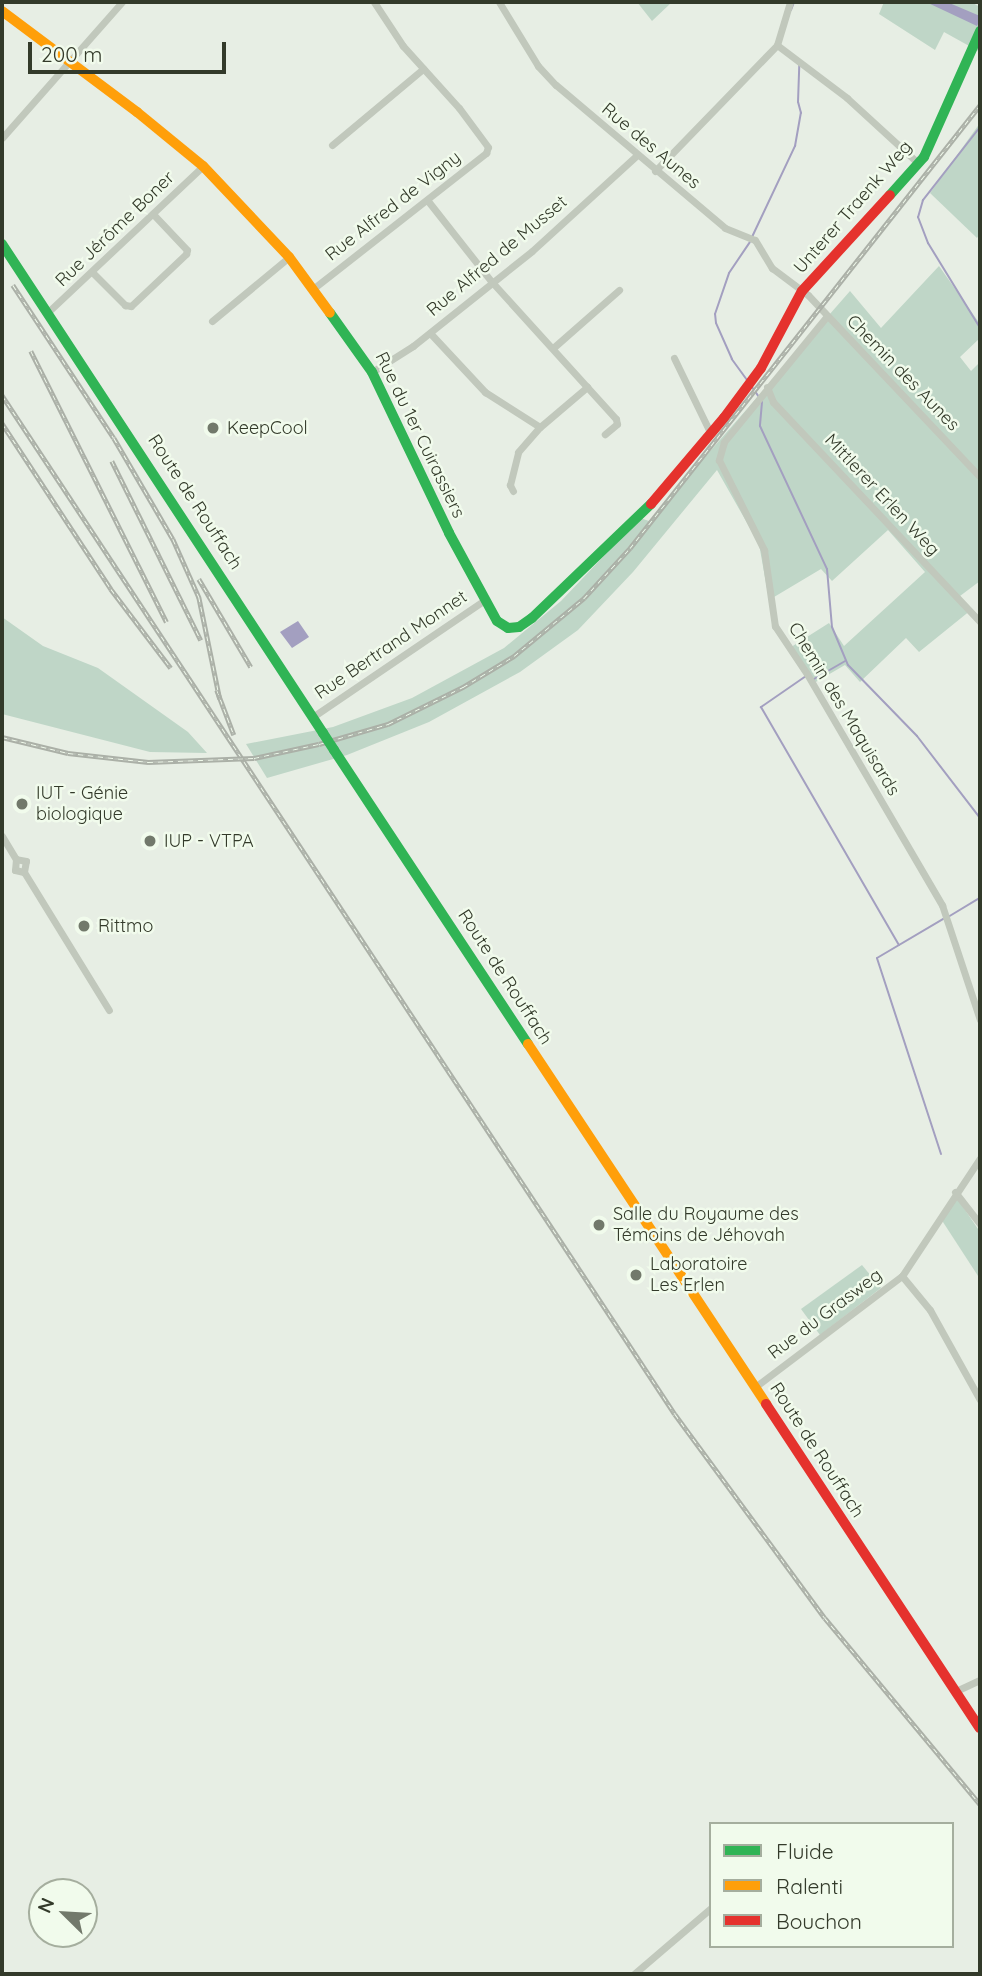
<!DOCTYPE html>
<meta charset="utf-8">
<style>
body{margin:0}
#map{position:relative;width:982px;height:1976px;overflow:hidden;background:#e7eee4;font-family:Quicksand,sans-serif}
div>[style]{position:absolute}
.green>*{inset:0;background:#bfd6c7}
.water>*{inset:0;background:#a39fc0}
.stream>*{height:2px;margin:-1px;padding:0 1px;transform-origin:1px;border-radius:1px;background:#a39fc0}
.street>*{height:7px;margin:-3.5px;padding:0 3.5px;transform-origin:3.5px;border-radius:3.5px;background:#c1c8bc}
.fast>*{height:10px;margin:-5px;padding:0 5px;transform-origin:5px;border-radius:5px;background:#30b455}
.slow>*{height:10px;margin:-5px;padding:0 5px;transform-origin:5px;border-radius:5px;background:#ff9f0a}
.jam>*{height:10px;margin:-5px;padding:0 5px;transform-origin:5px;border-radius:5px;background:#e5322d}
.rail>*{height:4.5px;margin-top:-2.25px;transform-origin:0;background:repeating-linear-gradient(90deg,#f1fbec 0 5px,#abb0a7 0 10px);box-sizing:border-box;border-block:2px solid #abb0a7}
.fast-bridge>*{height:10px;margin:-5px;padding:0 5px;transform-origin:5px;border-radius:5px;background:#30b455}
.dots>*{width:19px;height:19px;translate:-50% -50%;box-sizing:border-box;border:4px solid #f1fbec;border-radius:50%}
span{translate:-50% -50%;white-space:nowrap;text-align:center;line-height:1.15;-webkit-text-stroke:5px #f1fbec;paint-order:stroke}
.street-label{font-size:18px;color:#333a2a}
.poi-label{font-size:18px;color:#333a2a}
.left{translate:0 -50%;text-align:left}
.frame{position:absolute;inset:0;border:4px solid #333a2a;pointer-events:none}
.legend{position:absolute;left:709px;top:1822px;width:245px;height:126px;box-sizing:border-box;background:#f1fbec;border:2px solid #a5ae9e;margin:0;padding:9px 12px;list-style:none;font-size:21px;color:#333a2a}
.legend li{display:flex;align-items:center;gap:14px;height:35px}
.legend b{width:35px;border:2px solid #a5ae9e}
.north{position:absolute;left:28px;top:1878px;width:70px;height:70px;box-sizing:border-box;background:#f1fbec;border:2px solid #a5ae9e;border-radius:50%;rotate:294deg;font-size:19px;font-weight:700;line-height:28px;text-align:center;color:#333a2a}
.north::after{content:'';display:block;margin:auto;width:24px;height:32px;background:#72796b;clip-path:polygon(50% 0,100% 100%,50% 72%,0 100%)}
.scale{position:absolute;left:28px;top:42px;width:198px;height:32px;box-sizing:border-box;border:4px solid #333a2a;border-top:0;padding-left:9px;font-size:21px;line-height:24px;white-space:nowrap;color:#333a2a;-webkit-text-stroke:5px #f1fbec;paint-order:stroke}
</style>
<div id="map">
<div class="green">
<div style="clip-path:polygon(637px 2px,672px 2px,652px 21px)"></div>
<div style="clip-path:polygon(884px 2px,971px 2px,980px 7px,980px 52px,944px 32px,935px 50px,879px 14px)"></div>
<div style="clip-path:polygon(980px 123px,980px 233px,977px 238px,930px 193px)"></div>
<div style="clip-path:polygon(939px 266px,980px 324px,980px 338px,960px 357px,971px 371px,980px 362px,980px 581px,960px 596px,971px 610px,919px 652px,906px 638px,860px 682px,845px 665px,814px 683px,788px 649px,829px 623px,844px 646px,925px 572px,888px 530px,832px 581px,821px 569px,769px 600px,759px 544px,717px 470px,633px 572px,578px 630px,520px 672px,429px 722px,347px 755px,267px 778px,246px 744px,333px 727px,412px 698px,504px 648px,561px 601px,640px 518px,649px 521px,850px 291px,881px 328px)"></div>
<div style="clip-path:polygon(2px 617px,43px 646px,98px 668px,188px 732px,207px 753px,150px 752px,2px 714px)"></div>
<div style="clip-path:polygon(955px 1195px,980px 1232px,980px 1279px,941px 1219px)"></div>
<div style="clip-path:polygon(862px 1265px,881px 1288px,820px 1335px,801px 1309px)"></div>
</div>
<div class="water">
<div style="clip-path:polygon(926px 2px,947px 2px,980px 16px,980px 20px,977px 26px)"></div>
<div style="clip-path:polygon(298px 621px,309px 637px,292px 648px,280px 632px)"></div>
</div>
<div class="stream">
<div style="left:791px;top:10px;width:9px;rotate:-69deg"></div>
<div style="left:980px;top:127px;width:93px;rotate:128deg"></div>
<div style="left:923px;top:200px;width:18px;rotate:106deg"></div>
<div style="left:918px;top:217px;width:28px;rotate:69deg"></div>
<div style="left:928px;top:243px;width:100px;rotate:58.5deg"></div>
<div style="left:752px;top:237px;width:101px;rotate:-64.7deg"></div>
<div style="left:795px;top:146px;width:34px;rotate:-80deg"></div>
<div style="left:801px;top:113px;width:11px;rotate:-105deg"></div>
<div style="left:798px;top:102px;width:38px;rotate:-88deg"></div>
<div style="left:747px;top:380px;width:26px;rotate:-126deg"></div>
<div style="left:732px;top:359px;width:39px;rotate:-114deg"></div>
<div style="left:716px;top:323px;width:9px;rotate:-96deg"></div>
<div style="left:715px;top:314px;width:43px;rotate:-71.1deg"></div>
<div style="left:729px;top:273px;width:37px;rotate:-56deg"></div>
<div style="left:752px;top:387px;width:12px;rotate:55deg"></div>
<div style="left:762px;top:402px;width:24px;rotate:95deg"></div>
<div style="left:760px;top:426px;width:158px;rotate:64.9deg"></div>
<div style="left:827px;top:569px;width:58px;rotate:85.1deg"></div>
<div style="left:832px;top:627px;width:41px;rotate:67.2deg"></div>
<div style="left:848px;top:665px;width:99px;rotate:45.8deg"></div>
<div style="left:917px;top:736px;width:103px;rotate:52.5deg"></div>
<div style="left:806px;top:676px;width:55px;rotate:145.4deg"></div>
<div style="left:761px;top:707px;width:275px;rotate:59.9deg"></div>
<div style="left:814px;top:679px;width:36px;rotate:-30deg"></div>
<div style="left:948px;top:917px;width:37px;rotate:-31deg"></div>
<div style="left:941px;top:1154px;width:206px;rotate:-108.1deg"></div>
<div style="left:877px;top:958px;width:77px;rotate:-30.6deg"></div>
</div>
<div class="street">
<div style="left:499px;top:2px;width:75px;rotate:58.6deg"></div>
<div style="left:538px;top:66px;width:26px;rotate:47deg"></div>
<div style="left:556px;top:85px;width:221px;rotate:40.2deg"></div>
<div style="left:725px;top:228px;width:32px;rotate:22deg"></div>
<div style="left:755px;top:240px;width:33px;rotate:59deg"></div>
<div style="left:772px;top:268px;width:45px;rotate:36.9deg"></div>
<div style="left:808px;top:295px;width:250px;rotate:46.6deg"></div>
<div style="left:777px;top:45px;width:88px;rotate:37.1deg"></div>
<div style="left:847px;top:98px;width:96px;rotate:42.5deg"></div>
<div style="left:2px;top:138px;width:181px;rotate:-48.6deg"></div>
<div style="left:332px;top:145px;width:119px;rotate:-39.9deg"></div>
<div style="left:655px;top:171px;width:175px;rotate:-45.9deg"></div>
<div style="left:777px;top:45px;width:45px;rotate:-73.2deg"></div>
<div style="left:428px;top:201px;width:102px;rotate:51.8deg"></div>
<div style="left:491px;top:281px;width:186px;rotate:47.8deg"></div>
<div style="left:616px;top:419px;width:5px;rotate:79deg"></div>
<div style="left:617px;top:424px;width:16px;rotate:140deg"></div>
<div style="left:92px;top:272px;width:47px;rotate:45deg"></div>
<div style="left:125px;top:305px;width:6px;rotate:9deg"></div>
<div style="left:131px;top:306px;width:76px;rotate:-43.4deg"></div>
<div style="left:186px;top:254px;width:4px;rotate:-76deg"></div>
<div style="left:187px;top:250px;width:50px;rotate:-133.4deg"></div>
<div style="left:314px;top:288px;width:219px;rotate:-38.1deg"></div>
<div style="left:486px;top:153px;width:6px;rotate:-72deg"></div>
<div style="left:488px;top:147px;width:49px;rotate:-126.6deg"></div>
<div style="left:459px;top:108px;width:84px;rotate:-132.1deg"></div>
<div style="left:403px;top:46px;width:53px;rotate:-123.4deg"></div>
<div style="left:47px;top:313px;width:214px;rotate:-43.3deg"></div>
<div style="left:827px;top:316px;width:163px;rotate:129.3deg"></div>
<div style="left:724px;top:442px;width:19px;rotate:106deg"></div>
<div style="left:719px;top:460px;width:101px;rotate:63.4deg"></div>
<div style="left:764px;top:550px;width:77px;rotate:81.8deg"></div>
<div style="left:775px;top:626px;width:58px;rotate:56.3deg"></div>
<div style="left:807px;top:674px;width:268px;rotate:59.7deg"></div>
<div style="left:942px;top:905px;width:121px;rotate:71.7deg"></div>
<div style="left:212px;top:321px;width:100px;rotate:-39.7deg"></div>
<div style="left:430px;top:333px;width:81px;rotate:47deg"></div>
<div style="left:485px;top:392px;width:65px;rotate:32.5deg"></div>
<div style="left:553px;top:348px;width:88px;rotate:-41.3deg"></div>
<div style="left:674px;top:358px;width:82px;rotate:64.1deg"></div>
<div style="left:372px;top:372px;width:49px;rotate:-32.4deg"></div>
<div style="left:413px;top:346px;width:152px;rotate:-38.6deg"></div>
<div style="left:532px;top:251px;width:141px;rotate:-42.4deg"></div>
<div style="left:767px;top:387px;width:16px;rotate:68deg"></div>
<div style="left:773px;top:402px;width:302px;rotate:46.7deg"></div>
<div style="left:513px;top:491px;width:7px;rotate:-117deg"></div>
<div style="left:510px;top:485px;width:34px;rotate:-76deg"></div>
<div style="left:518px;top:452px;width:33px;rotate:-49deg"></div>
<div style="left:540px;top:427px;width:62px;rotate:-40.4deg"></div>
<div style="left:314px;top:716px;width:207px;rotate:-34.2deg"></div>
<div style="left:2px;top:836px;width:27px;rotate:59deg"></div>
<div style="left:16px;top:859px;width:11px;rotate:95deg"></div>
<div style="left:15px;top:870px;width:9px;rotate:13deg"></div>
<div style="left:24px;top:872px;width:11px;rotate:-80deg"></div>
<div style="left:26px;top:861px;width:10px;rotate:-169deg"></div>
<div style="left:24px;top:872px;width:162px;rotate:58.4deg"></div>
<div style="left:955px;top:1192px;width:41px;rotate:52deg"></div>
<div style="left:902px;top:1276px;width:44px;rotate:50.5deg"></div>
<div style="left:930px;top:1310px;width:103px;rotate:60.9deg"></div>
<div style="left:755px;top:1387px;width:184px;rotate:-37.1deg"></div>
<div style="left:902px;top:1276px;width:141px;rotate:-56.5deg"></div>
<div style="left:956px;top:1691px;width:26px;rotate:-25deg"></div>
<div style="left:634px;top:1974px;width:101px;rotate:-40.6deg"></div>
</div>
<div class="fast">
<div style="left:890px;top:195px;width:51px;rotate:-48.2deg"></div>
<div style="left:924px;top:157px;width:138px;rotate:-66deg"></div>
<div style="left:2px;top:244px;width:585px;rotate:56.72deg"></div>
<div style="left:330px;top:313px;width:72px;rotate:54.6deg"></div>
<div style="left:372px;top:372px;width:178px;rotate:64.4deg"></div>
<div style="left:449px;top:533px;width:100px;rotate:61.4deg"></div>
<div style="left:497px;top:621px;width:13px;rotate:32deg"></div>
<div style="left:508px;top:628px;width:11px;rotate:-5deg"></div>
<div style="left:519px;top:627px;width:16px;rotate:-35deg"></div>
<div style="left:532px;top:618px;width:165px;rotate:-43.8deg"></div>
<div style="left:334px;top:750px;width:352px;rotate:56.6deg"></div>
</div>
<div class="slow">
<div style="left:2px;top:11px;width:169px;rotate:36.8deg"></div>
<div style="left:137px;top:112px;width:85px;rotate:39.3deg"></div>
<div style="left:203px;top:166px;width:125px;rotate:46.6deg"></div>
<div style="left:289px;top:257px;width:69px;rotate:53.8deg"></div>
<div style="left:528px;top:1044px;width:432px;rotate:56.5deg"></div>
</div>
<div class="jam">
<div style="left:651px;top:504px;width:113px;rotate:-49.7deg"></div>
<div style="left:724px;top:418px;width:62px;rotate:-53.5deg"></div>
<div style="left:761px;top:368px;width:87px;rotate:-62deg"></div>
<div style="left:802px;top:291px;width:130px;rotate:-47.5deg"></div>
<div style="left:766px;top:1404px;width:388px;rotate:56.6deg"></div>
</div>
<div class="rail">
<div style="left:13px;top:285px;width:183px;rotate:56.6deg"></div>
<div style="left:114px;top:438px;width:117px;rotate:59.7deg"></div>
<div style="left:173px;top:539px;width:64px;rotate:65.9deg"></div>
<div style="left:199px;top:597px;width:104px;rotate:78.4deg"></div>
<div style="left:31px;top:351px;width:303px;rotate:63.4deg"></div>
<div style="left:2px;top:395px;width:1221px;rotate:56.56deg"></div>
<div style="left:675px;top:1414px;width:253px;rotate:53.7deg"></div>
<div style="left:825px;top:1618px;width:242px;rotate:50.2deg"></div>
<div style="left:2px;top:423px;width:199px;rotate:56.7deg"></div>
<div style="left:111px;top:589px;width:99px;rotate:52.8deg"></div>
<div style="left:112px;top:461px;width:200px;rotate:63.6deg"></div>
<div style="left:199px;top:579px;width:102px;rotate:59.4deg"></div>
<div style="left:217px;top:690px;width:48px;rotate:69.3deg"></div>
<div style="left:2px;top:737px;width:68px;rotate:13.6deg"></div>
<div style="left:68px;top:753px;width:81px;rotate:6.4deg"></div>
<div style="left:148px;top:762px;width:106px;rotate:-2.2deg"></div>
<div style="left:254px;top:758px;width:66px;rotate:-12.2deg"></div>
<div style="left:319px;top:744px;width:72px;rotate:-16.2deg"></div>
<div style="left:388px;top:724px;width:84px;rotate:-26.3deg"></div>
<div style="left:463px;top:687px;width:60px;rotate:-31.3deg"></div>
<div style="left:514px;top:656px;width:91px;rotate:-39.6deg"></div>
<div style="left:584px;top:598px;width:68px;rotate:-47.4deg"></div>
<div style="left:630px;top:548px;width:565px;rotate:-51.69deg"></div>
</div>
<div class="fast-bridge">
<div style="left:323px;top:733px;width:20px;rotate:57deg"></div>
</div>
<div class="dots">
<div style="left:213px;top:428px;background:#72796b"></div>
<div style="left:22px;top:804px;background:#72796b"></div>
<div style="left:150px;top:841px;background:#72796b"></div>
<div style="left:84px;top:926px;background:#72796b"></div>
<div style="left:599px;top:1225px;background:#72796b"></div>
<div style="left:636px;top:1275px;background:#72796b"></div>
</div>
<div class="street-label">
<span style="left:651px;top:146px;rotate:40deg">Rue des Aunes</span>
<span style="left:393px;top:206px;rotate:-38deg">Rue Alfred de Vigny</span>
<span style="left:853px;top:207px;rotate:-49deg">Unterer Traenk Weg</span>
<span style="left:115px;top:229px;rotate:-44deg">Rue Jérôme Boner</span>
<span style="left:497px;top:256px;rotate:-40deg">Rue Alfred de Musset</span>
<span style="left:903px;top:373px;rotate:46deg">Chemin des Aunes</span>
<span style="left:420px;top:435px;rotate:64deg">Rue du 1er Cuirassiers</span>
<span style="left:882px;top:495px;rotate:47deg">Mittlerer Erlen Weg</span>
<span style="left:195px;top:502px;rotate:57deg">Route de Rouffach</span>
<span style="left:391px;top:645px;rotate:-34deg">Rue Bertrand Monnet</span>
<span style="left:844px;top:709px;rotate:59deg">Chemin des Maquisards</span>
<span style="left:505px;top:977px;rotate:57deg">Route de Rouffach</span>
<span style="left:825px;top:1314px;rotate:-37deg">Rue du Grasweg</span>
<span style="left:817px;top:1450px;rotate:57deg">Route de Rouffach</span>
</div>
<div class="poi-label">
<span class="left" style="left:227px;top:428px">KeepCool</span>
<span class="left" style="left:36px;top:804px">IUT - Génie<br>biologique</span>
<span class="left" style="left:164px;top:841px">IUP - VTPA</span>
<span class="left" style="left:98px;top:926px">Rittmo</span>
<span class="left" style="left:613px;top:1225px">Salle du Royaume des<br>Témoins de Jéhovah</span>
<span class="left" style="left:650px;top:1275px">Laboratoire<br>Les Erlen</span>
</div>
<div class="frame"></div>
<ul class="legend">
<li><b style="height:9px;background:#30b455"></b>Fluide</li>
<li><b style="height:9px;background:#ff9f0a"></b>Ralenti</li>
<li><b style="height:9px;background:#e5322d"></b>Bouchon</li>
</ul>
<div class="north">N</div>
<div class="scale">200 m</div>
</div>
